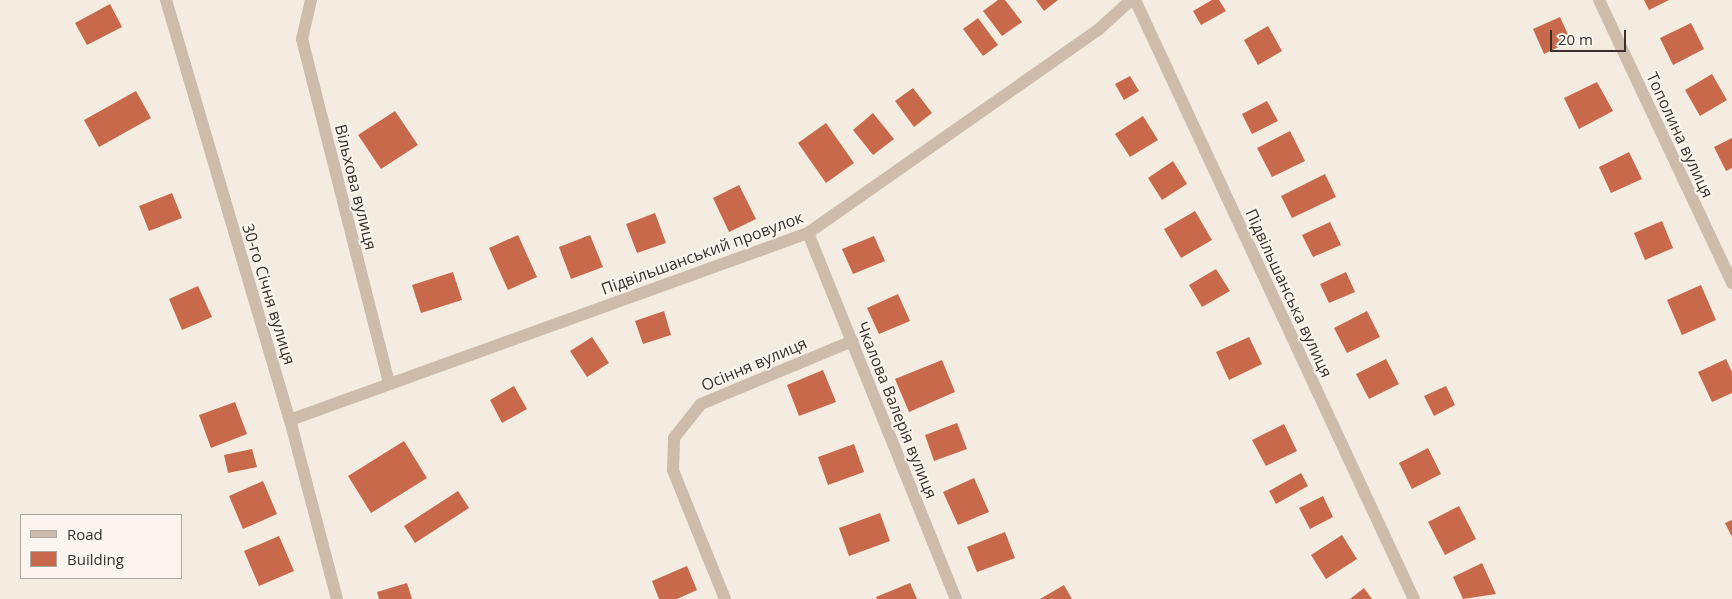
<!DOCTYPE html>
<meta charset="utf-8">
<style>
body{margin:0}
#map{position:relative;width:1732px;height:599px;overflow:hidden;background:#f4ebe1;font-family:"Open Sans",sans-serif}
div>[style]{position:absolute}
.building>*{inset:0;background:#c8694b}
.street>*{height:12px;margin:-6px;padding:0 6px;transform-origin:6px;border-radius:6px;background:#cdbbac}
span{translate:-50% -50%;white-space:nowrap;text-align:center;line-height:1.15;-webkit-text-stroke:4px #fbf5ee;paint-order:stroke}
.street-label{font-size:16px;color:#3b302b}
.legend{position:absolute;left:20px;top:514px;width:162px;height:65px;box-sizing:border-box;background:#fbf5ee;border:1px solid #aea6a0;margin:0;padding:6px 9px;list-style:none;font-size:15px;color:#3b302b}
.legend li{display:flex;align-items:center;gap:10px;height:25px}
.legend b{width:25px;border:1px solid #aea6a0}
.scale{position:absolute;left:1550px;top:30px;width:76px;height:22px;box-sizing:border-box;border:2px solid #3b302b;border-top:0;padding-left:6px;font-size:15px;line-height:18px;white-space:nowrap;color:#3b302b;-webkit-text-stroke:4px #fbf5ee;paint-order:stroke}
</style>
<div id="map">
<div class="building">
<div style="clip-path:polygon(998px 0,1005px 0,1022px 22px,1002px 36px,983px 11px)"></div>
<div style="clip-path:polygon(1036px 0,1058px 0,1044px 11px)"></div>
<div style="clip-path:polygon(1212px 0,1219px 0,1226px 11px,1201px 25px,1193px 11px)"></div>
<div style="clip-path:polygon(1644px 0,1669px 0,1649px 10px)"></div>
<div style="clip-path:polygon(110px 4px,122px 27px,87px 45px,75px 23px)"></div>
<div style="clip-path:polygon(1560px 17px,1571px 41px,1544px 54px,1533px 29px)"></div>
<div style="clip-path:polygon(978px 18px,998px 45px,983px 56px,963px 29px)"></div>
<div style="clip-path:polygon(1691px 23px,1704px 49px,1673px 65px,1660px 38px)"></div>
<div style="clip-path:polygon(1268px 26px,1282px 51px,1258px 65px,1244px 40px)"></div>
<div style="clip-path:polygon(1712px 74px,1727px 100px,1700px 116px,1685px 90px)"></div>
<div style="clip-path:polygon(1130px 76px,1139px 91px,1124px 100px,1115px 84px)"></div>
<div style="clip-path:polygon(1597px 82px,1613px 111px,1579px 129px,1564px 98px)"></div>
<div style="clip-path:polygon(913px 88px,932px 113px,914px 127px,895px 101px)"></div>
<div style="clip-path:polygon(136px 91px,151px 118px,99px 147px,84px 120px)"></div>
<div style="clip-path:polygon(1267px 101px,1278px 121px,1252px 134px,1242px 114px)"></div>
<div style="clip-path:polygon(395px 111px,418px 145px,381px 169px,358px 135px)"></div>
<div style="clip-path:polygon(873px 113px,894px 139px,873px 155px,853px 130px)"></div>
<div style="clip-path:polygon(1143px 116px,1158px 140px,1130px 157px,1115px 134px)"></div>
<div style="clip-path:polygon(826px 123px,854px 163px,826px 183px,798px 143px)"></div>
<div style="clip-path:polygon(1290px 131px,1305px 161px,1272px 177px,1257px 148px)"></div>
<div style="clip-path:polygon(1732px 138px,1732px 168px,1726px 171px,1714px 147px)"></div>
<div style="clip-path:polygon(1629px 152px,1642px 179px,1611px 193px,1599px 167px)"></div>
<div style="clip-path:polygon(1173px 161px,1187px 184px,1162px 200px,1148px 178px)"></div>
<div style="clip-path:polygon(1325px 174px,1336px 197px,1292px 218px,1281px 196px)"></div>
<div style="clip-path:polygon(739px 185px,756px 219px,729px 232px,713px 198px)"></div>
<div style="clip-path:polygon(172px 193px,182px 218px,149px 231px,139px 206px)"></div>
<div style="clip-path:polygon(1195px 211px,1212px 240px,1181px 258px,1164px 229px)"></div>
<div style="clip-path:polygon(655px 213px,666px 243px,637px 253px,626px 224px)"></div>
<div style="clip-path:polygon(1662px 221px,1673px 248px,1645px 260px,1634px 233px)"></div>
<div style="clip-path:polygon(1330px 222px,1341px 245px,1313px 257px,1302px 235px)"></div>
<div style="clip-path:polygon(518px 235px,537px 277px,508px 290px,489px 248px)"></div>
<div style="clip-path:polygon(590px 235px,603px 267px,571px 279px,559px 247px)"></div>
<div style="clip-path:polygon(874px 236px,885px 261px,853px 274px,842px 249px)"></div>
<div style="clip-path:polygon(1216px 269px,1230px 291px,1202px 307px,1189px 285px)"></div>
<div style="clip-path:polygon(453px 272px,462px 300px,421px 313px,412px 285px)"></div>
<div style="clip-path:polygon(1346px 272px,1355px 292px,1329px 303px,1320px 284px)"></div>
<div style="clip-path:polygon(1701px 285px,1716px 320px,1682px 335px,1667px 300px)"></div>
<div style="clip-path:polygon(198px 286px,212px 317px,182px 330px,169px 299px)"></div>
<div style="clip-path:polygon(898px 294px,910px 321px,879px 334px,867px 308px)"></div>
<div style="clip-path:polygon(664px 311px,671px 335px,643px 344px,635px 321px)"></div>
<div style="clip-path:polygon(1367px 311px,1380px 337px,1347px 353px,1334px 328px)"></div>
<div style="clip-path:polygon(592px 337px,609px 363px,587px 377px,570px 351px)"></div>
<div style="clip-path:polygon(1249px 337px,1262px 364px,1229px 380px,1216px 352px)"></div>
<div style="clip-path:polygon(1386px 359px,1399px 384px,1369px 399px,1356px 374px)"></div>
<div style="clip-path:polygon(1726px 359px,1732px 372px,1732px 393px,1712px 402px,1698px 372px)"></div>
<div style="clip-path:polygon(942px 360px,955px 392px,909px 412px,895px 379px)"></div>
<div style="clip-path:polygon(823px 370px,836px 402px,799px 416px,787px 385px)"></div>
<div style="clip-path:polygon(514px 386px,527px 409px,502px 423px,490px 400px)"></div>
<div style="clip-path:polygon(1446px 386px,1455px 405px,1434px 416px,1424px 396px)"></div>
<div style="clip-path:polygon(235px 402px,247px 434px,211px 448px,199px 415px)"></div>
<div style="clip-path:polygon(957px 423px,967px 449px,934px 461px,925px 435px)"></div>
<div style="clip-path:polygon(1284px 424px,1297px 451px,1266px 466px,1252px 440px)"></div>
<div style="clip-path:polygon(404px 441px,427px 478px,371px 513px,348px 476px)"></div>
<div style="clip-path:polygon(854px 444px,864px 472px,828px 485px,818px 457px)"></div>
<div style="clip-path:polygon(1428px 448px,1441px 474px,1412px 489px,1399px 463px)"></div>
<div style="clip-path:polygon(252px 449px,257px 467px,228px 473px,224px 455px)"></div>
<div style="clip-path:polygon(1301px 473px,1308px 486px,1276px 504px,1269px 491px)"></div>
<div style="clip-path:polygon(974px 478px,989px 512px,958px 525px,943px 492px)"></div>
<div style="clip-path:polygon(263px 481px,277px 514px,243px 529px,229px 496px)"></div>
<div style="clip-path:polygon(458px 491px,469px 508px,415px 543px,404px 526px)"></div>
<div style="clip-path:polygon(1323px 496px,1333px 517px,1310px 529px,1299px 508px)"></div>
<div style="clip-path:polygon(1459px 506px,1476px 539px,1445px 555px,1428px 522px)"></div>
<div style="clip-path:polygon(880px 513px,890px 541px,849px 556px,839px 528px)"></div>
<div style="clip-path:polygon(1732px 520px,1732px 537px,1725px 523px)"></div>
<div style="clip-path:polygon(1005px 532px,1015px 558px,977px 572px,967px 547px)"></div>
<div style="clip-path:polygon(1342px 535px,1357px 559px,1326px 579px,1311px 555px)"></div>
<div style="clip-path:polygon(279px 536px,294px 571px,259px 586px,244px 551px)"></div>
<div style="clip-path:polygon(1482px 563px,1496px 594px,1463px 599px,1453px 577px)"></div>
<div style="clip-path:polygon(687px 566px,697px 590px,677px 599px,659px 599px,652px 581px)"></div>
<div style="clip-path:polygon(407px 583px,412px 599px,379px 599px,377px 592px)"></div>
<div style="clip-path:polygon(910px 583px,917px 599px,877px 599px,876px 597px)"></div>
<div style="clip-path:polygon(1064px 585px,1072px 599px,1040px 599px)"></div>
<div style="clip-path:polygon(1364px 588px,1372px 599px,1350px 599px)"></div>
</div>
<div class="street">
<div style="left:166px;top:0;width:438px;rotate:73.6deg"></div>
<div style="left:290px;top:420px;width:185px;rotate:75.3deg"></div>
<div style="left:311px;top:0;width:40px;rotate:103deg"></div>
<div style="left:302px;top:39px;width:355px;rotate:75.8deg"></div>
<div style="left:1135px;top:0;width:661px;rotate:65.03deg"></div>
<div style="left:1599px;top:0;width:313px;rotate:64.8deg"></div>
<div style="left:808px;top:233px;width:395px;rotate:68deg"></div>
<div style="left:290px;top:420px;width:551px;rotate:-19.85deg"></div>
<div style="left:808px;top:233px;width:354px;rotate:-35deg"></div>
<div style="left:1098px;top:30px;width:45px;rotate:-42.3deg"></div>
<div style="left:725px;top:599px;width:139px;rotate:-112deg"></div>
<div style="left:673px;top:470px;width:32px;rotate:-88deg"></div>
<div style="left:674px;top:438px;width:43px;rotate:-51.5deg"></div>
<div style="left:701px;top:404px;width:164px;rotate:-22.6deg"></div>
</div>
<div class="street-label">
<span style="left:1680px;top:135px;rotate:65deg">Тополина вулиця</span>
<span style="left:356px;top:187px;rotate:76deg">Вільхова вулиця</span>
<span style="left:702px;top:253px;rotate:-20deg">Підвільшанський провулок</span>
<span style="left:1289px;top:293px;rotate:65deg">Підвільшанська вулиця</span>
<span style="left:269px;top:294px;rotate:73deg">30-го Січня вулиця</span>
<span style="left:754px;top:364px;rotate:-23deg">Осіння вулиця</span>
<span style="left:897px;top:410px;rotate:68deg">Чкалова Валерія вулиця</span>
</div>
<ul class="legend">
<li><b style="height:6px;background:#cdbbac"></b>Road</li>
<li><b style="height:14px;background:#c8694b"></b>Building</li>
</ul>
<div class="scale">20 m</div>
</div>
